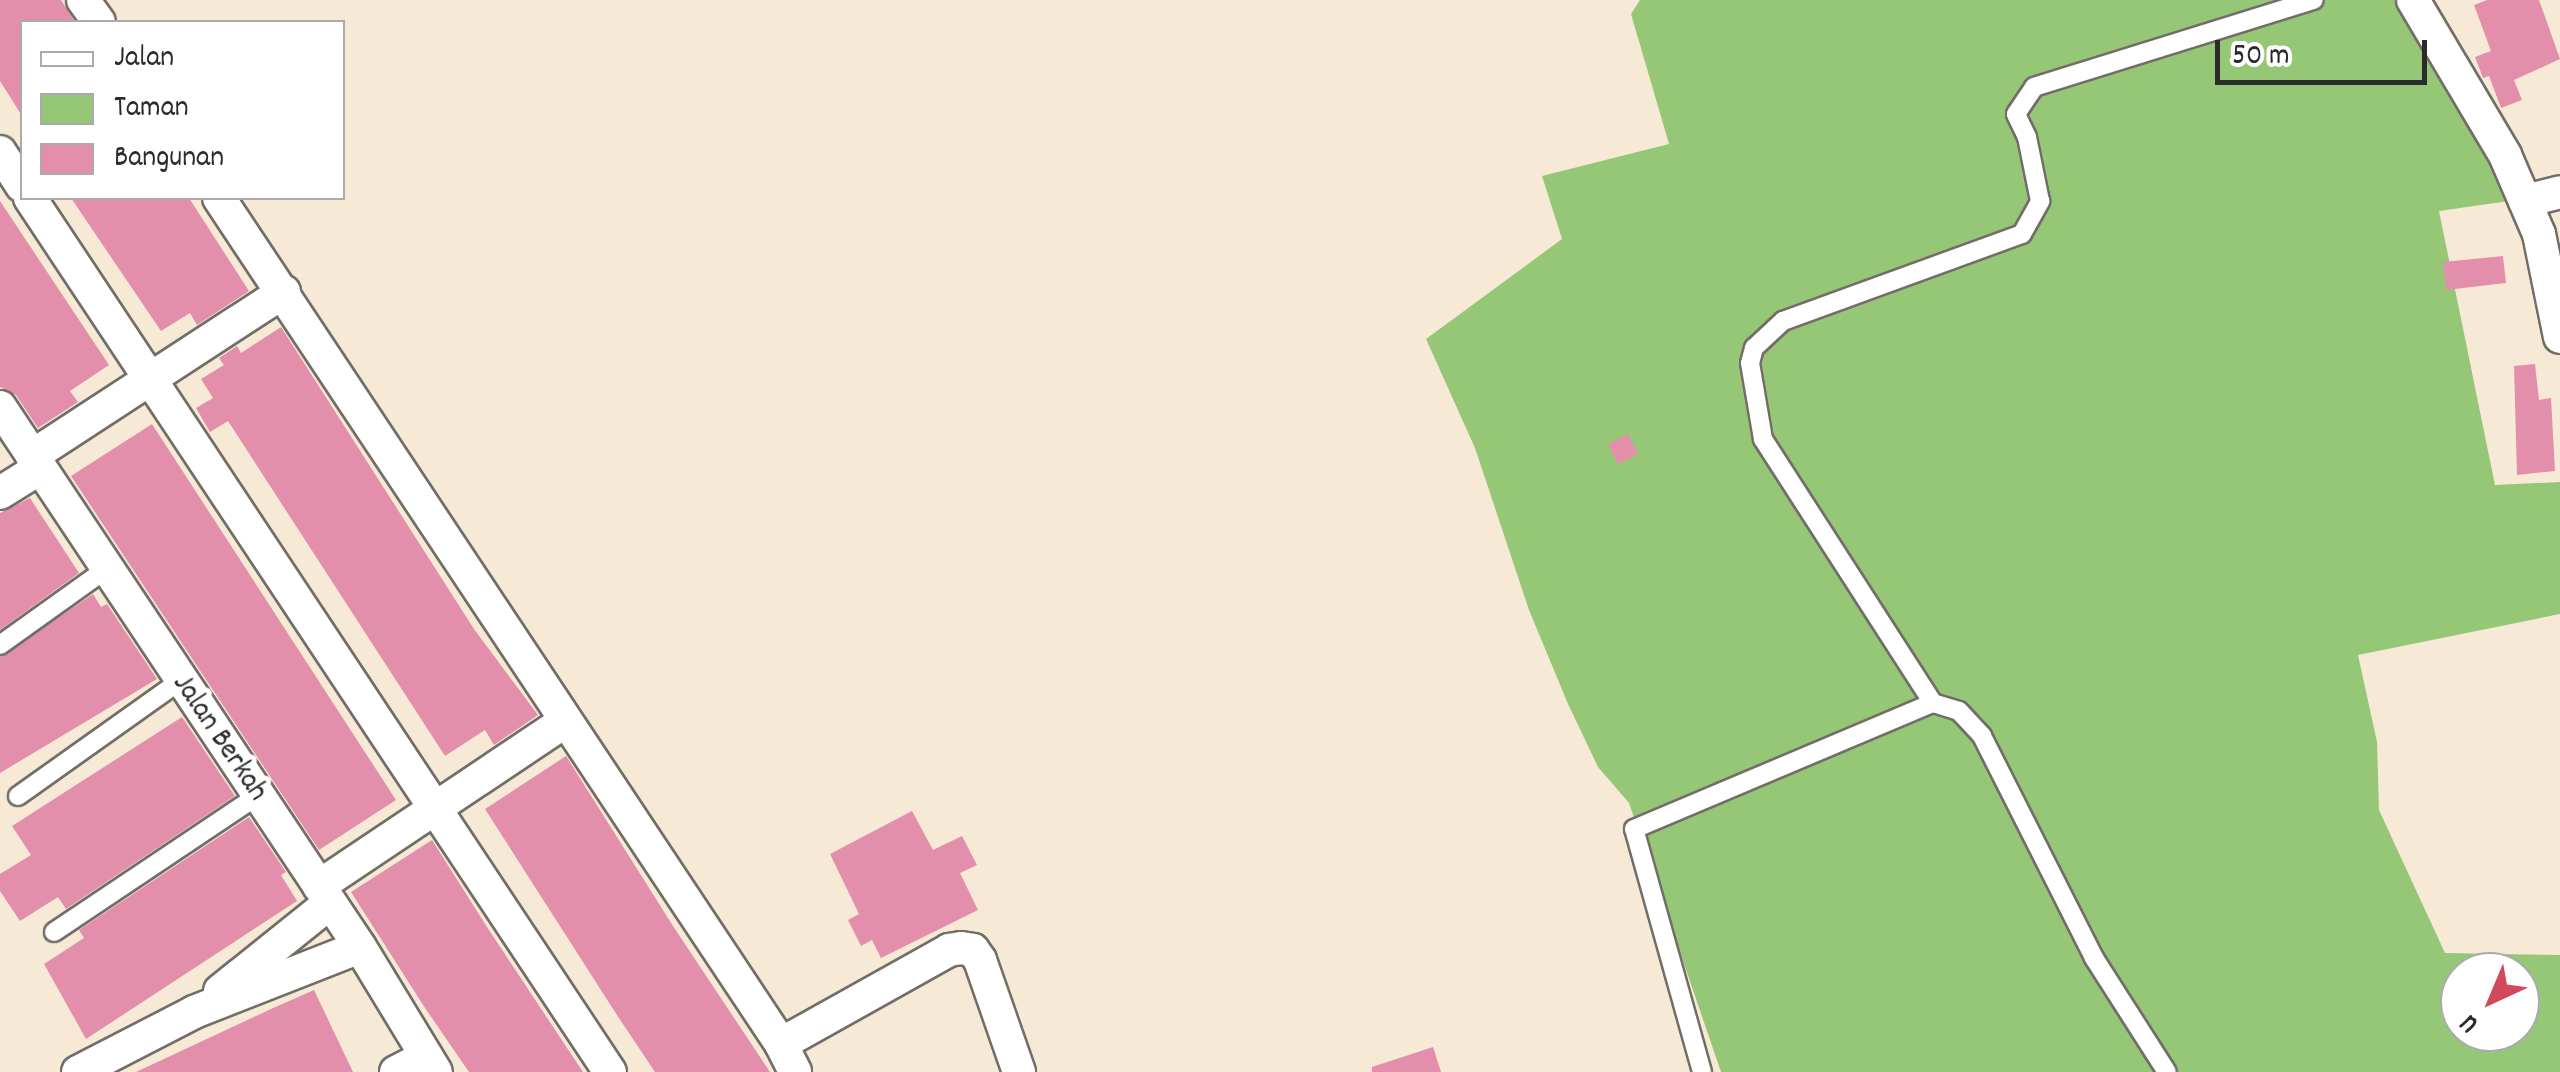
<!DOCTYPE html>
<style>
body{margin:0}
#map{position:relative;width:2560px;height:1072px;overflow:hidden;background:#f6ead6;font-family:Dekko,sans-serif}
div>[style]{position:absolute}
.green>*{inset:0;background:#96c777}
.building>*{inset:0;background:#e38fac}
.roads{filter:drop-shadow(2px 0 #726e67) drop-shadow(-2px 0 #726e67) drop-shadow(0 2px #726e67) drop-shadow(0 -2px #726e67)}
.service>*{height:18px;margin:-9px;padding:0 9px;transform-origin:9px;border-radius:9px;background:#fff}
.minor>*{height:32px;margin:-16px;padding:0 16px;transform-origin:16px;border-radius:16px;background:#fff}
span{translate:-50% -50%;white-space:nowrap;text-align:center;line-height:1.15;-webkit-text-stroke:10px #fff;paint-order:stroke}
.street-label{font-size:30px;color:#2b2b2b}
.legend{position:absolute;left:20px;top:20px;width:325px;height:180px;box-sizing:border-box;background:#fff;border:2px solid #aaa;margin:0;padding:12px 18px;list-style:none;font-size:30px;color:#2b2b2b}
.legend li{display:flex;align-items:center;gap:20px;height:50px}
.legend b{width:50px;border:2px solid #aaa}
.north{position:absolute;left:2440px;top:952px;width:100px;height:100px;box-sizing:border-box;background:#fff;border:2px solid #aaa;border-radius:50%;rotate:224deg;font-size:28px;font-weight:700;line-height:40px;text-align:center;color:#2b2b2b}
.north::after{content:'';display:block;margin:auto;width:35px;height:45px;background:#d1495b;clip-path:polygon(50% 0,100% 100%,50% 72%,0 100%)}
.scale{position:absolute;left:2215px;top:40px;width:212px;height:45px;box-sizing:border-box;border:5px solid #2b2b2b;border-top:0;padding-left:12px;font-size:30px;line-height:35px;white-space:nowrap;color:#2b2b2b;-webkit-text-stroke:8px #fff;paint-order:stroke}
</style>
<div id="map">
<div class="green">
<div style="clip-path:polygon(evenodd,1640px 0,2399px 0,2509px 201px,2439px 211px,2495px 485px,2560px 482px,2560px 614px,2358px 655px,2377px 742px,2379px 810px,2445px 953px,2560px 955px,2560px 1072px,1721px 1072px,1629px 803px,1598px 767px,1568px 704px,1529px 610px,1475px 448px,1426px 339px,1562px 239px,1542px 176px,1669px 144px,1631px 14px,1640px 0,2460px 972px,2520px 972px,2520px 1032px,2460px 1032px,2460px 972px)"></div>
</div>
<div class="building">
<div style="clip-path:polygon(0 0,61px 0,75px 22px,22px 22px,22px 116px,0 81px)"></div>
<div style="clip-path:polygon(2487px 0,2539px 0,2560px 59px,2514px 80px,2522px 100px,2501px 108px,2489px 76px,2483px 78px,2475px 57px,2491px 51px,2474px 5px)"></div>
<div style="clip-path:polygon(71px 198px,189px 198px,249px 291px,197px 325px,190px 313px,161px 331px)"></div>
<div style="clip-path:polygon(0 201px,109px 365px,70px 391px,78px 402px,38px 428px,16px 395px,0 387px)"></div>
<div style="clip-path:polygon(2503px 256px,2506px 283px,2446px 290px,2443px 262px)"></div>
<div style="clip-path:polygon(281px 327px,474px 629px,538px 715px,494px 745px,485px 730px,445px 756px,228px 421px,210px 432px,196px 408px,213px 398px,201px 379px,224px 365px,219px 358px,237px 346px,241px 353px)"></div>
<div style="clip-path:polygon(2535px 364px,2539px 400px,2551px 398px,2555px 471px,2517px 475px,2514px 366px)"></div>
<div style="clip-path:polygon(152px 424px,396px 800px,319px 850px,71px 476px)"></div>
<div style="clip-path:polygon(1628px 434px,1638px 454px,1618px 464px,1608px 444px)"></div>
<div style="clip-path:polygon(30px 498px,79px 573px,0 630px,0 513px)"></div>
<div style="clip-path:polygon(93px 594px,101px 607px,107px 604px,157px 679px,0 773px,0 657px)"></div>
<div style="clip-path:polygon(182px 717px,235px 796px,66px 909px,58px 897px,20px 921px,0 891px,0 874px,31px 855px,12px 826px)"></div>
<div style="clip-path:polygon(566px 756px,673px 926px,770px 1072px,655px 1072px,615px 1012px,485px 809px)"></div>
<div style="clip-path:polygon(912px 811px,933px 850px,962px 836px,977px 865px,960px 873px,978px 910px,881px 958px,872px 940px,861px 946px,848px 920px,859px 914px,830px 854px)"></div>
<div style="clip-path:polygon(249px 817px,286px 872px,281px 875px,297px 901px,86px 1039px,44px 964px,84px 938px,79px 930px)"></div>
<div style="clip-path:polygon(432px 840px,487px 927px,583px 1072px,469px 1072px,425px 1008px,351px 892px)"></div>
<div style="clip-path:polygon(314px 990px,353px 1072px,136px 1072px,271px 1009px)"></div>
<div style="clip-path:polygon(1433px 1047px,1441px 1072px,1372px 1072px,1372px 1067px)"></div>
</div>
<div class="roads">
<div class="service">
<div style="left:0;top:645px;width:130px;rotate:-35.6deg"></div>
<div style="left:1933px;top:703px;width:314px;rotate:-122.8deg"></div>
<div style="left:1763px;top:439px;width:77px;rotate:-99.7deg"></div>
<div style="left:1750px;top:363px;width:16px;rotate:-75deg"></div>
<div style="left:1754px;top:348px;width:40px;rotate:-43deg"></div>
<div style="left:1783px;top:321px;width:254px;rotate:-20deg"></div>
<div style="left:2022px;top:234px;width:38px;rotate:-61deg"></div>
<div style="left:2040px;top:201px;width:65px;rotate:-101.5deg"></div>
<div style="left:2027px;top:137px;width:25px;rotate:-116deg"></div>
<div style="left:2016px;top:114px;width:32px;rotate:-56deg"></div>
<div style="left:2034px;top:87px;width:293px;rotate:-17.3deg"></div>
<div style="left:18px;top:796px;width:199px;rotate:-35.4deg"></div>
<div style="left:54px;top:932px;width:243px;rotate:-33.8deg"></div>
<div style="left:1702px;top:1072px;width:252px;rotate:-105.6deg"></div>
<div style="left:1634px;top:829px;width:324px;rotate:-22.9deg"></div>
<div style="left:1933px;top:703px;width:27px;rotate:17deg"></div>
<div style="left:1959px;top:711px;width:34px;rotate:47deg"></div>
<div style="left:1982px;top:736px;width:249px;rotate:63.2deg"></div>
<div style="left:2094px;top:958px;width:135px;rotate:57.4deg"></div>
</div>
<div class="minor">
<div style="left:83px;top:0;width:27px;rotate:54deg"></div>
<div style="left:2413px;top:0;width:180px;rotate:59.3deg"></div>
<div style="left:2505px;top:155px;width:86px;rotate:66.7deg"></div>
<div style="left:2539px;top:234px;width:105px;rotate:78.5deg"></div>
<div style="left:0;top:152px;width:40px;rotate:57.1deg"></div>
<div style="left:30px;top:198px;width:1049px;rotate:56.43deg"></div>
<div style="left:219px;top:198px;width:1016px;rotate:56.4deg"></div>
<div style="left:781px;top:1044px;width:31px;rotate:63deg"></div>
<div style="left:2525px;top:201px;width:36px;rotate:-14deg"></div>
<div style="left:0;top:407px;width:649px;rotate:56.31deg"></div>
<div style="left:360px;top:947px;width:146px;rotate:58.7deg"></div>
<div style="left:32px;top:456px;width:301px;rotate:-33.1deg"></div>
<div style="left:0;top:493px;width:47px;rotate:-32deg"></div>
<div style="left:319px;top:886px;width:295px;rotate:-33.8deg"></div>
<div style="left:220px;top:991px;width:141px;rotate:-38.7deg"></div>
<div style="left:781px;top:1044px;width:193px;rotate:-29.2deg"></div>
<div style="left:949px;top:950px;width:12px;rotate:-9deg"></div>
<div style="left:961px;top:948px;width:12px;rotate:9deg"></div>
<div style="left:973px;top:950px;width:12px;rotate:55deg"></div>
<div style="left:980px;top:960px;width:119px;rotate:70.8deg"></div>
<div style="left:78px;top:1072px;width:131px;rotate:-27.3deg"></div>
<div style="left:194px;top:1012px;width:178px;rotate:-21.4deg"></div>
<div style="left:396px;top:1072px;width:34px;rotate:-27deg"></div>
</div>
</div>
<div class="street-label">
<span style="left:218px;top:739px;rotate:56deg">Jalan Berkah</span>
</div>
<ul class="legend">
<li><b style="height:12px;background:#fff"></b>Jalan</li>
<li><b style="height:28px;background:#96c777"></b>Taman</li>
<li><b style="height:28px;background:#e38fac"></b>Bangunan</li>
</ul>
<div class="north">U</div>
<div class="scale">50 m</div>
</div>
